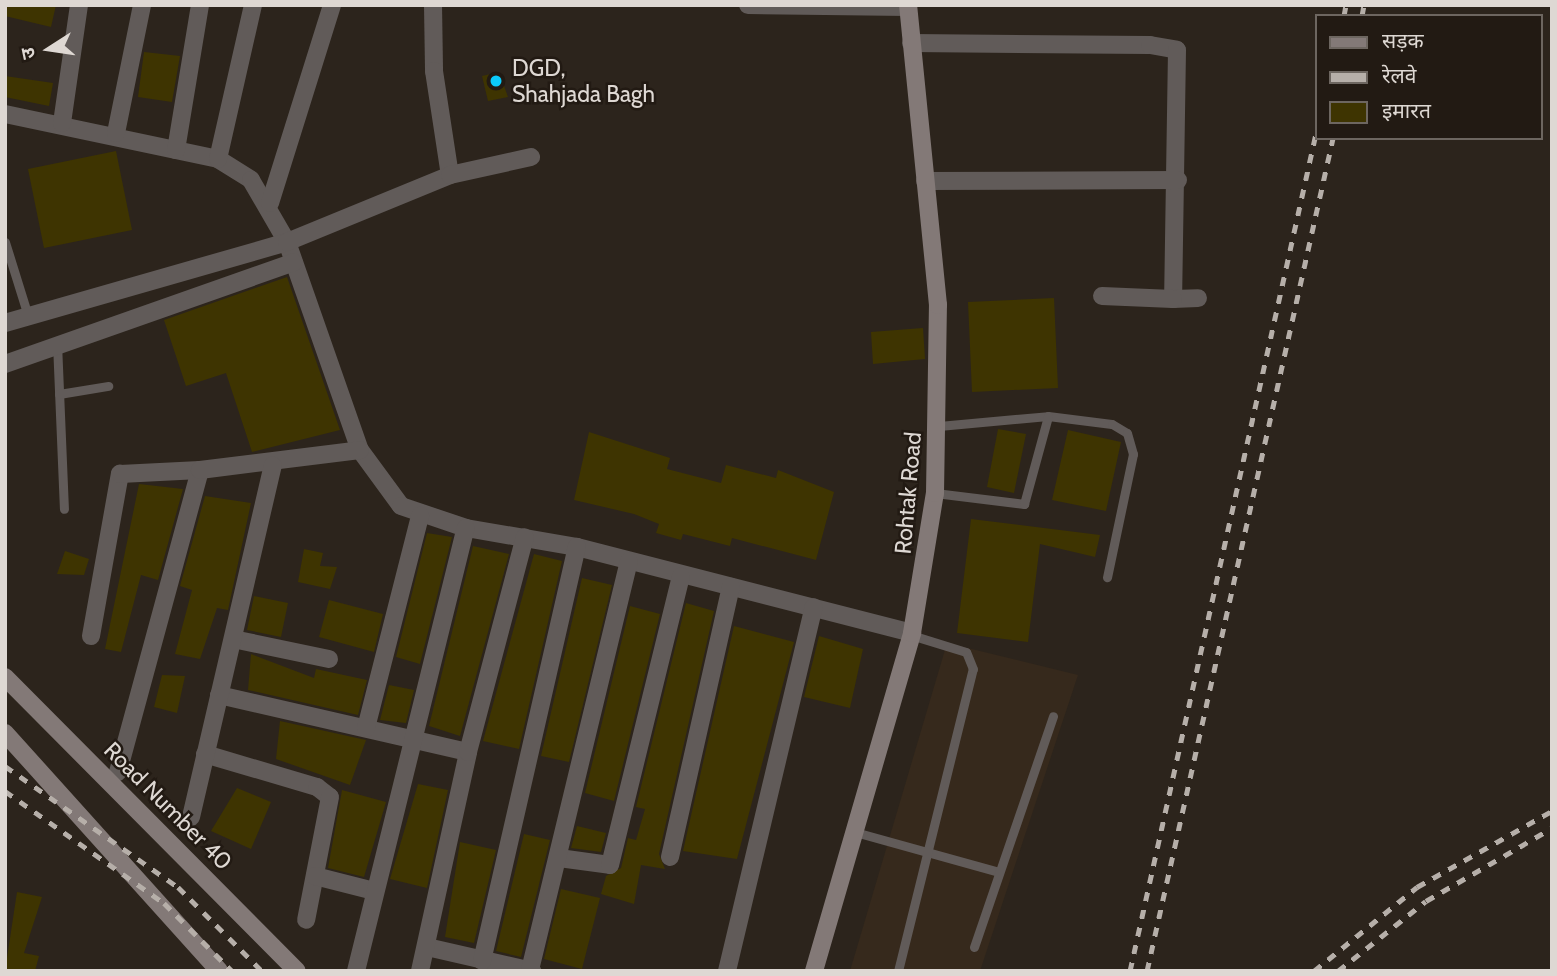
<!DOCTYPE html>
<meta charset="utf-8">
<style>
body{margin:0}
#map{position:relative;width:1557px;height:976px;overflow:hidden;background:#2c241c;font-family:Cabin,"Noto Sans Devanagari",sans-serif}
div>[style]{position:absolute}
.built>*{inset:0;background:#36291c}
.building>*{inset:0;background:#3e3401}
.lane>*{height:9px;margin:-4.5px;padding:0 4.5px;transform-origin:4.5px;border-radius:4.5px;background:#615b59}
.street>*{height:18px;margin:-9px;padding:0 9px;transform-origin:9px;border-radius:9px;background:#615b59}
.secondary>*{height:18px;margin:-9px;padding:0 9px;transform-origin:9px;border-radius:9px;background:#837977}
.rail>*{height:5px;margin-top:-2.5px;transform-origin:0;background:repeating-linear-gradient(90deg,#b6afa9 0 9px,transparent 0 18px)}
.dots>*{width:19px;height:19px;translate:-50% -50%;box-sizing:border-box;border:4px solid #221a13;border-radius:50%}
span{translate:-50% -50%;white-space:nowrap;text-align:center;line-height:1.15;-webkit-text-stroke:5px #221a13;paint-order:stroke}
.poi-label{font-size:23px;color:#ded8d3}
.left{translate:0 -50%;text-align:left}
.street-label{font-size:23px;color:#ded8d3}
.frame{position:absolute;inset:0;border:7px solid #ded8d3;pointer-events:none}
.legend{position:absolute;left:1315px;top:14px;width:228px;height:126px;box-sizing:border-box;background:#221a13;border:2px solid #6d6660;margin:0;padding:9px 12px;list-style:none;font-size:21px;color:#ded8d3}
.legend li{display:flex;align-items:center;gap:14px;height:35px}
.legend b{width:35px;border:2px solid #6d6660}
.north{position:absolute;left:14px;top:14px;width:70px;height:70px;-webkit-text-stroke:5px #221a13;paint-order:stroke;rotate:258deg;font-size:19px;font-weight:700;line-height:28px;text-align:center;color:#ded8d3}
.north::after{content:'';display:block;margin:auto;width:24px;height:32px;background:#ded8d3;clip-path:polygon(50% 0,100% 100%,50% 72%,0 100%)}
</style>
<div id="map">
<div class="built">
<div style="clip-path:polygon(947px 643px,1078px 675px,980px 971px,850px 971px)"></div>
</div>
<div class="building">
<div style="clip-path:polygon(5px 5px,56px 5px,51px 27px,5px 16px)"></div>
<div style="clip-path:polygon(144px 52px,180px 56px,172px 102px,138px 97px)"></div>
<div style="clip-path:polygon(499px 72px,508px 97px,488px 101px,482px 76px)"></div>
<div style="clip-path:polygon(5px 76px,53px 83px,49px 106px,5px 97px)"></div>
<div style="clip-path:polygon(116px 151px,132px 230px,44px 248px,28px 169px)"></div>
<div style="clip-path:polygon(287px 277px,340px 430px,252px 452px,226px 373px,186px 386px,164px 320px)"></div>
<div style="clip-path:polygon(1054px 298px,1058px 388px,972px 392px,968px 302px)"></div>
<div style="clip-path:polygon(923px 328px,925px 359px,873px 364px,871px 332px)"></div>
<div style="clip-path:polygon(998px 429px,1026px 434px,1014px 493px,987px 487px)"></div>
<div style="clip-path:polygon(1068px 430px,1121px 442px,1106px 511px,1052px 500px)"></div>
<div style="clip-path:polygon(589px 432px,670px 458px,667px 469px,721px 483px,726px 465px,776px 478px,778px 470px,834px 492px,816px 560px,732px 538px,730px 546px,683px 534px,681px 540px,656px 533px,659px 524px,634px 514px,574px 500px)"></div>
<div style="clip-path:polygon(139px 484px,183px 489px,158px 580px,141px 575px,121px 652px,105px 649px)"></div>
<div style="clip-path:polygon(205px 496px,251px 503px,228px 610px,217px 608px,200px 659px,175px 654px,192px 590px,180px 586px)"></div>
<div style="clip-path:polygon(971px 519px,1100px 535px,1095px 557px,1040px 544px,1028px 642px,957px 633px)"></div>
<div style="clip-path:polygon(427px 533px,452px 537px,420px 664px,396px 657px)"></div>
<div style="clip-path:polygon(473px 546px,509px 554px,460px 736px,429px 726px)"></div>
<div style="clip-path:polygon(304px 549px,323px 553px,320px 566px,337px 567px,330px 589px,298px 582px)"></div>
<div style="clip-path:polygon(65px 551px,89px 559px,84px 575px,57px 574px)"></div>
<div style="clip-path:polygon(534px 554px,562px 561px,519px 749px,483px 741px)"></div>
<div style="clip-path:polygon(582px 578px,612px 585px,569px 762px,541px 756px)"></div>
<div style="clip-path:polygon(254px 596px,288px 603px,281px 637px,247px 630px)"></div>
<div style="clip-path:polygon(329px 600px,383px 614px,374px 652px,319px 637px)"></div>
<div style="clip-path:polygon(686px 603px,714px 611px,659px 854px,665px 869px,641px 865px,634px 904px,601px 894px,606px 876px,621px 868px,628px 838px,636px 840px,645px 809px,636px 807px)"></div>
<div style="clip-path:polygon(630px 606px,660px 614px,614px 801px,585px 793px)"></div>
<div style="clip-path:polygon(734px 626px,794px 642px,737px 859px,683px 851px)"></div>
<div style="clip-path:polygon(819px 636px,863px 649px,850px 708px,804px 697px)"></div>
<div style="clip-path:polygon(251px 654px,314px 678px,316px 669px,367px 680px,358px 715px,248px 690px)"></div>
<div style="clip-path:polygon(162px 675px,185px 676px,177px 713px,154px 707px)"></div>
<div style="clip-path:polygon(389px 685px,414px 690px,406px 723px,380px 720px)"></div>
<div style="clip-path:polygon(280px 721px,366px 740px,350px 785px,276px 759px)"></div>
<div style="clip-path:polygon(418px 784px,448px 790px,427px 888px,390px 879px)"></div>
<div style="clip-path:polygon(237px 788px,271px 802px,251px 849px,211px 831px)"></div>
<div style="clip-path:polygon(342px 790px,386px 802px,364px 877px,328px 868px)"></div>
<div style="clip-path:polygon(577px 826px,606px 833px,601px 852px,571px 848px)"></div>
<div style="clip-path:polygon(524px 834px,550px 840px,521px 957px,496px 951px)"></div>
<div style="clip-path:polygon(460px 842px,496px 850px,474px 943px,445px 937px)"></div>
<div style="clip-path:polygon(561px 889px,600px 898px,582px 969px,544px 959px)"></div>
<div style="clip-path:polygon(17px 892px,42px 897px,24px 953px,39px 956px,35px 971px,5px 971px)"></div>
</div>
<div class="lane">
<div style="left:5px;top:242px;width:77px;rotate:72.7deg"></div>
<div style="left:57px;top:343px;width:166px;rotate:87.6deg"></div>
<div style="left:59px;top:394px;width:50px;rotate:-9.3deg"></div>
<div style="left:939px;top:426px;width:109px;rotate:-5.2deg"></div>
<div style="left:1048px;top:416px;width:64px;rotate:7.1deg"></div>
<div style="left:1112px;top:424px;width:17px;rotate:31deg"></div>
<div style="left:1127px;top:433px;width:22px;rotate:74deg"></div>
<div style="left:1133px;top:454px;width:126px;rotate:101.9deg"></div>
<div style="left:935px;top:493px;width:90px;rotate:7deg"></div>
<div style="left:1024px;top:504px;width:91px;rotate:-74.7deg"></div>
<div style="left:855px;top:832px;width:149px;rotate:15.5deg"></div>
<div style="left:974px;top:947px;width:244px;rotate:-71.1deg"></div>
<div style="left:898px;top:971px;width:311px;rotate:-76.1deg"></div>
<div style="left:973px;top:669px;width:18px;rotate:-112deg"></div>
<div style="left:966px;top:652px;width:58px;rotate:-162.8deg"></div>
</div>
<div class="street">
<div style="left:433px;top:5px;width:66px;rotate:89.1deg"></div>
<div style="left:434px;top:71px;width:105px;rotate:81.3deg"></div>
<div style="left:748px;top:5px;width:160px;rotate:0.7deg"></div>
<div style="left:911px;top:43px;width:239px;rotate:0.5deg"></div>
<div style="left:1150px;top:45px;width:27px;rotate:10deg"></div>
<div style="left:1177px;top:50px;width:249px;rotate:90.9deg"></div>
<div style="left:1173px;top:299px;width:25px;rotate:-2deg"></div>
<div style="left:5px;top:114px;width:218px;rotate:11.9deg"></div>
<div style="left:218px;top:159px;width:39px;rotate:32deg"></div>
<div style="left:251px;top:180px;width:72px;rotate:59.9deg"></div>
<div style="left:287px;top:242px;width:220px;rotate:70.7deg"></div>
<div style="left:360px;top:450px;width:69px;rotate:53.8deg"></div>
<div style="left:401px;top:506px;width:69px;rotate:18.7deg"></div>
<div style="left:466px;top:528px;width:113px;rotate:9.7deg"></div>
<div style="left:577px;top:547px;width:346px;rotate:14.4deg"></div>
<div style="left:62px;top:123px;width:119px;rotate:-81.8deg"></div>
<div style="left:116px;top:133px;width:131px;rotate:-78.5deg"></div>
<div style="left:176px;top:150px;width:147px;rotate:-80.6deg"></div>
<div style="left:218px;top:159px;width:158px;rotate:-77.2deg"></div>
<div style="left:925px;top:181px;width:253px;rotate:-0.2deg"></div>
<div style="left:270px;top:203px;width:207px;rotate:-72.6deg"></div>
<div style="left:1102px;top:296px;width:71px;rotate:2.4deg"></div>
<div style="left:5px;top:323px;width:293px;rotate:-16deg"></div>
<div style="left:287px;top:242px;width:176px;rotate:-22.3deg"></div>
<div style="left:450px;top:175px;width:83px;rotate:-12.5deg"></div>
<div style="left:5px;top:364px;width:306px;rotate:-19.4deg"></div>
<div style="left:91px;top:636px;width:165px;rotate:-79.9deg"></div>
<div style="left:120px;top:474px;width:80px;rotate:-2.9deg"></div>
<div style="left:233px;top:639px;width:98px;rotate:11.8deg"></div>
<div style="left:219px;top:695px;width:255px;rotate:12.9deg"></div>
<div style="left:366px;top:728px;width:219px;rotate:-75.7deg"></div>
<div style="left:205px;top:754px;width:117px;rotate:16.4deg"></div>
<div style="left:317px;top:787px;width:16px;rotate:38deg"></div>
<div style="left:330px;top:797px;width:125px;rotate:101deg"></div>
<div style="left:118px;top:772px;width:313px;rotate:-74.8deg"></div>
<div style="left:200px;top:470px;width:161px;rotate:-7.1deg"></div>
<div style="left:191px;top:817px;width:361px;rotate:-76.9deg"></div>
<div style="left:670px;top:857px;width:277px;rotate:-77.3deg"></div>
<div style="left:559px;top:858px;width:51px;rotate:7.8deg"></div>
<div style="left:610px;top:865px;width:297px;rotate:-76.2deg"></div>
<div style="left:315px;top:876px;width:61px;rotate:14.3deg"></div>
<div style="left:427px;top:947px;width:108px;rotate:12.9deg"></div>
<div style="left:482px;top:961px;width:425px;rotate:-77.1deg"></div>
<div style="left:530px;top:970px;width:420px;rotate:-76.4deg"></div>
<div style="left:356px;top:971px;width:456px;rotate:-76.1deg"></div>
<div style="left:420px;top:971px;width:224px;rotate:-77.6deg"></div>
<div style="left:468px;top:752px;width:222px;rotate:-75.2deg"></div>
<div style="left:727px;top:971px;width:374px;rotate:-76.6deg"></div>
</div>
<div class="secondary">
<div style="left:5px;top:677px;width:414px;rotate:45.2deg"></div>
<div style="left:5px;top:733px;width:320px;rotate:48deg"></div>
<div style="left:814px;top:971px;width:352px;rotate:-73.8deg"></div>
<div style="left:912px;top:633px;width:142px;rotate:-80.7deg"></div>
<div style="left:935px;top:493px;width:188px;rotate:-89.1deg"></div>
<div style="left:938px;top:305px;width:301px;rotate:-95.7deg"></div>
</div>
<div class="rail">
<div style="left:1344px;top:16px;width:11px;rotate:-80deg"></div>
<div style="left:1362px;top:16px;width:11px;rotate:-80deg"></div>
<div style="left:5px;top:766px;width:211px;rotate:35deg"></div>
<div style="left:178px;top:887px;width:119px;rotate:45deg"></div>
<div style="left:5px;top:791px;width:194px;rotate:35.2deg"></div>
<div style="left:164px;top:903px;width:96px;rotate:45deg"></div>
<div style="left:1130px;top:971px;width:863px;rotate:-77.48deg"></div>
<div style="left:1147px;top:971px;width:854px;rotate:-77.41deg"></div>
<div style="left:1314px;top:971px;width:133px;rotate:-39.2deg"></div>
<div style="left:1417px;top:887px;width:155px;rotate:-29.4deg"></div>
<div style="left:1338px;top:971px;width:112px;rotate:-38.5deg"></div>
<div style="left:1426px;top:901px;width:146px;rotate:-30.1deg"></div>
</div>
<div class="dots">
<div style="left:496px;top:81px;background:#0bcafa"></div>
</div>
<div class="poi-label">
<span class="left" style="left:512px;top:81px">DGD,<br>Shahjada Bagh</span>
</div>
<div class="street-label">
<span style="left:908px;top:493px;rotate:-85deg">Rohtak Road</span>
<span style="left:168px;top:806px;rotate:45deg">Road Number 40</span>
</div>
<div class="frame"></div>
<ul class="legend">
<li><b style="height:9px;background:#837977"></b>सड़क</li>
<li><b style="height:9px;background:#b6afa9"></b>रेलवे</li>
<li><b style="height:19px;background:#3e3401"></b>इमारत</li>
</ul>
<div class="north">उ</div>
</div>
